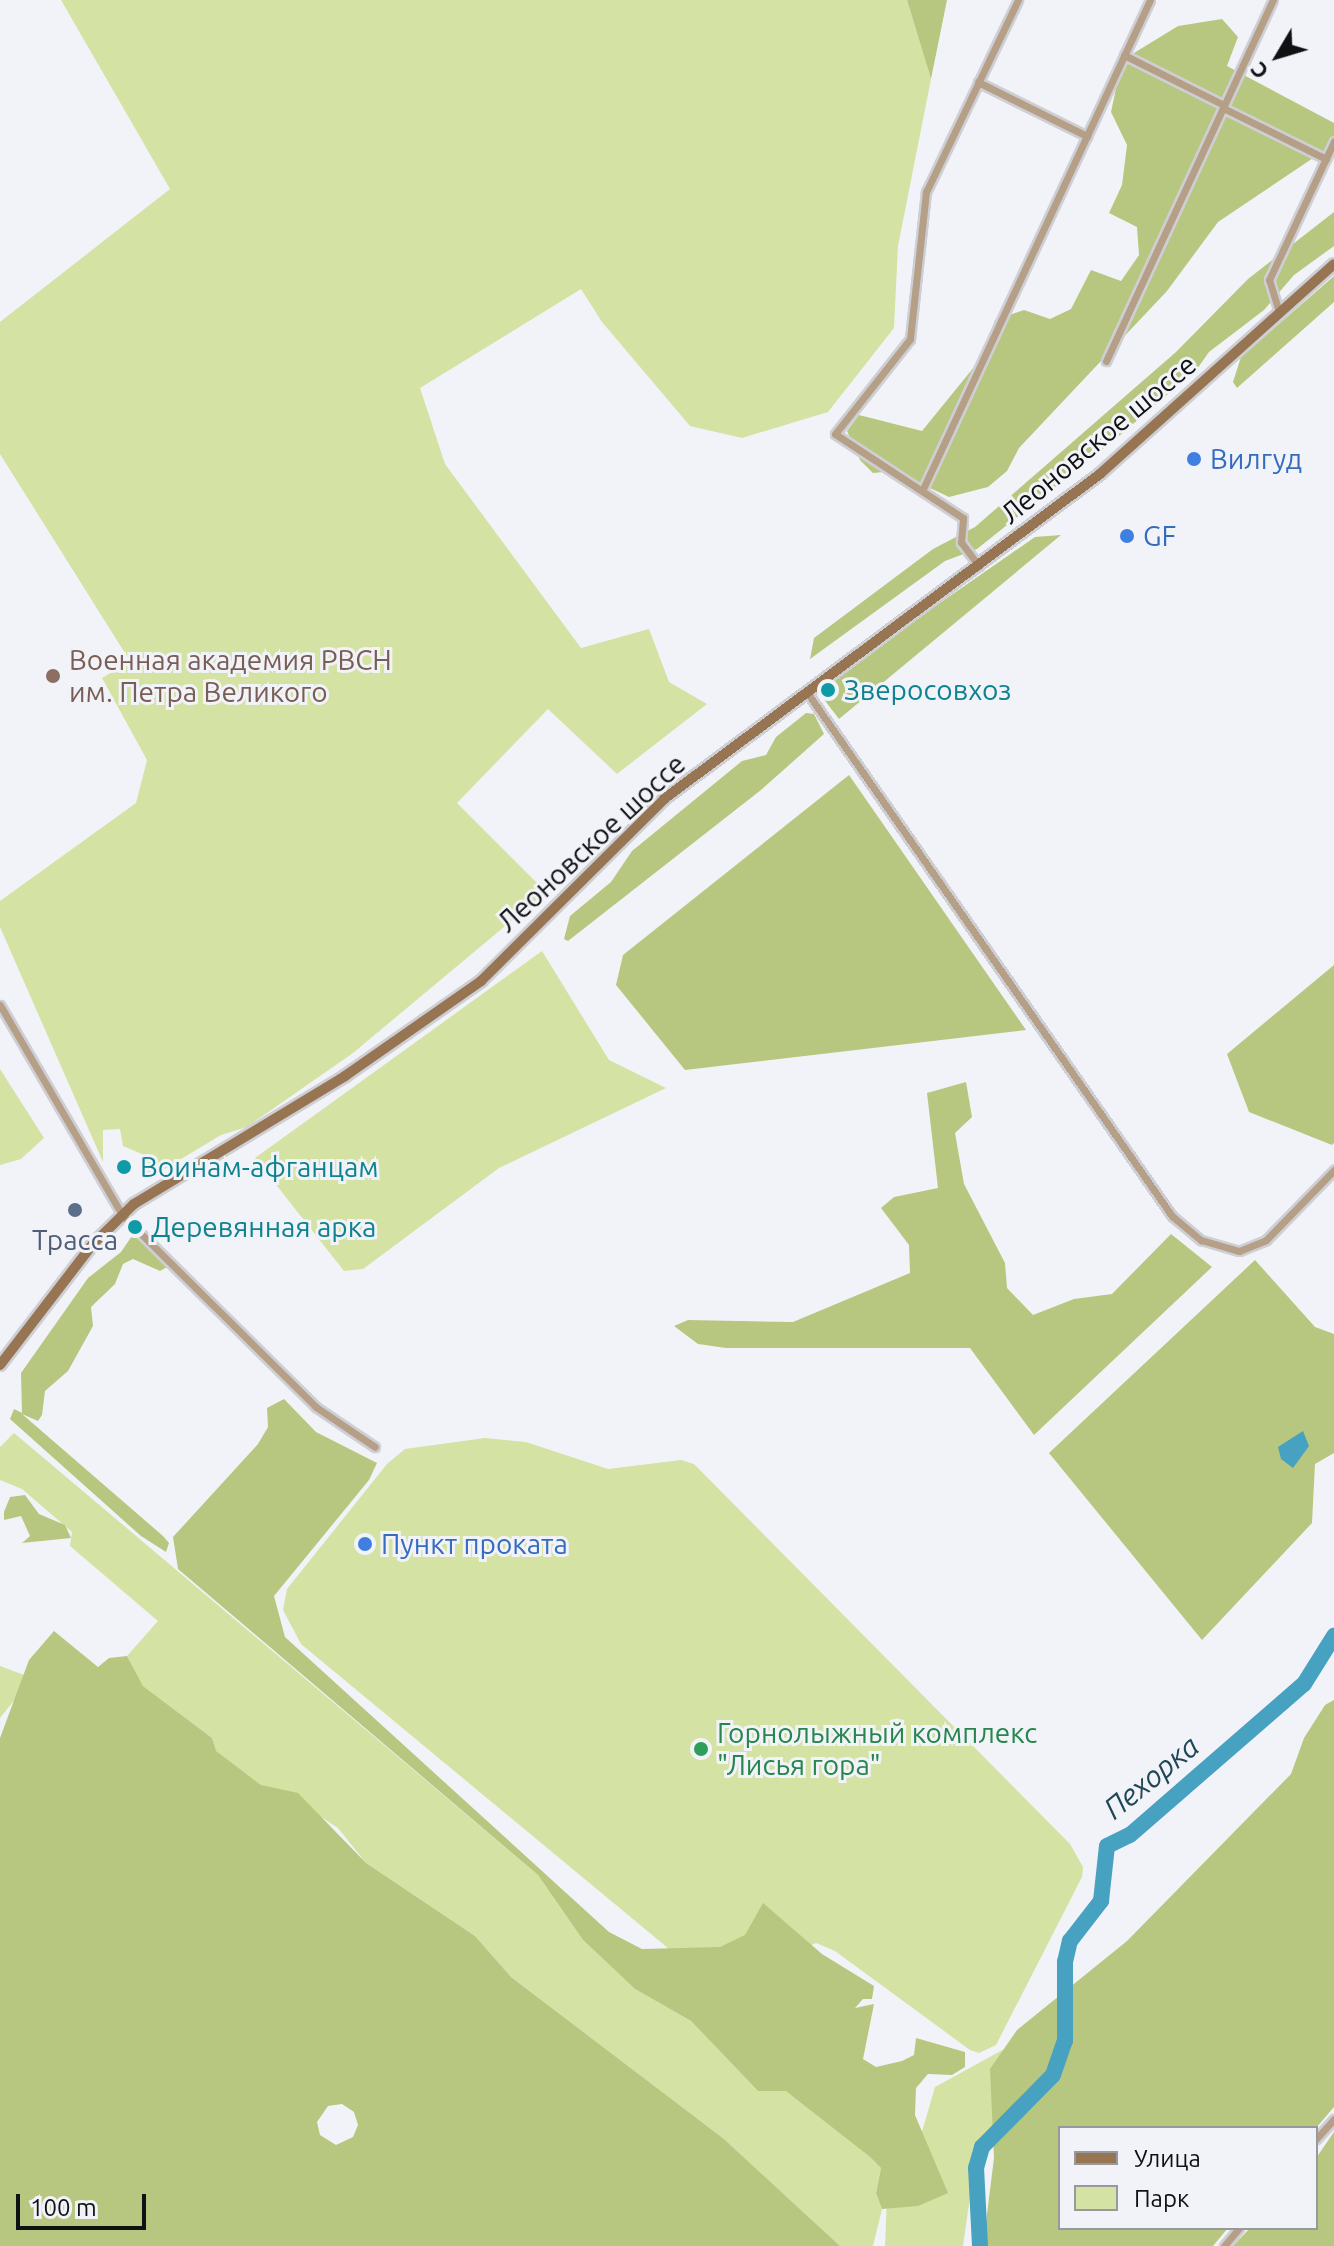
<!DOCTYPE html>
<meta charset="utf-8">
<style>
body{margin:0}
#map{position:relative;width:1334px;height:2246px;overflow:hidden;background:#f2f3f9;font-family:Ubuntu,sans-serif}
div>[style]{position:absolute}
.green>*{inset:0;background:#d4e2a3}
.forest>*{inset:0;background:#b7c77f}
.water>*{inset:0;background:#47a1c0}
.river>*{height:16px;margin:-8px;padding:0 8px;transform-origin:8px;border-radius:8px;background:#47a1c0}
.roads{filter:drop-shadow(2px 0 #cecfd4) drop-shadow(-2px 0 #cecfd4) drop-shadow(0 2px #cecfd4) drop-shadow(0 -2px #cecfd4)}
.street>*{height:7px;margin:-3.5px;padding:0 3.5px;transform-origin:3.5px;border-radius:3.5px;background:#b69f87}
.secondary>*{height:10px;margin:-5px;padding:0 5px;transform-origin:5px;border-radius:5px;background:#977552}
.dots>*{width:22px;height:22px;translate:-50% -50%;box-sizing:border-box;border:4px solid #f2f3f9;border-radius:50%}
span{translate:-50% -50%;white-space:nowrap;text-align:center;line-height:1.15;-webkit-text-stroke:6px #f2f3f9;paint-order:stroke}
.street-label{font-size:28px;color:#101113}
.shop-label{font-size:28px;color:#366cbe}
.left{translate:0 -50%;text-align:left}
.education-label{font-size:28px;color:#785e54}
.culture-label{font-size:28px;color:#0d838f}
.service-label{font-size:28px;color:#4e5e75}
.leisure-label{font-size:28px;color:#27864d}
.water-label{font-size:30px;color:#1f4755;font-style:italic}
.legend{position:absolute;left:1058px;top:2126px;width:260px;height:104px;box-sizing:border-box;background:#f2f3f9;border:2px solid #98999d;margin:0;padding:10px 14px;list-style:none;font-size:24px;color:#101113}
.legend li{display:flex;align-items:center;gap:16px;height:40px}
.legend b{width:40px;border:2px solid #98999d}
.north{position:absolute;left:1238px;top:16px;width:80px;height:80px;-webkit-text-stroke:6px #f2f3f9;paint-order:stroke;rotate:232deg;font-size:22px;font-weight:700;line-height:32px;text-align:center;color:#101113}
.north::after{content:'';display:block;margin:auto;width:28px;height:36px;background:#101113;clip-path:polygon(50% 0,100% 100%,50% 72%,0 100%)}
.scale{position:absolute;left:16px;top:2194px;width:130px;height:36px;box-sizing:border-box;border:4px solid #101113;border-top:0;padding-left:10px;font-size:24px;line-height:28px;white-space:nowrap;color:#101113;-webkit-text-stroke:6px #f2f3f9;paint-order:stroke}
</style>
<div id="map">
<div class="green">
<div style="clip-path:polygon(61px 0,907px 0,931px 79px,898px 246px,894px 328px,828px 412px,742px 438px,690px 426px,602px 322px,581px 289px,420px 388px,445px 464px,581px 648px,649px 629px,669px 682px,707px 704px,617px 774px,548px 709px,457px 803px,546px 892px,353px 1053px,247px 1127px,221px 1135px,148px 1179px,144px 1155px,123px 1146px,120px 1129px,103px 1130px,103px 1162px,0 927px,0 901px,136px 803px,147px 760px,102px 678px,130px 661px,0 454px,0 322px,170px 189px)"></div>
<div style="clip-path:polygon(542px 951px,609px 1060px,666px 1088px,499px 1168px,363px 1269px,344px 1271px,255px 1158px)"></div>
<div style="clip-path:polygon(0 1069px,44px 1138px,21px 1159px,0 1165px)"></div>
<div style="clip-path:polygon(14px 1433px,538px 1875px,583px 1940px,635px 1989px,691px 2021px,758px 2091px,786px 2090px,870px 2157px,881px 2168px,876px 2192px,882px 2209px,873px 2246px,840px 2246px,724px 2139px,511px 1977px,475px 1936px,366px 1863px,338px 1828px,285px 1793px,261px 1785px,215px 1751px,212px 1738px,143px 1686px,127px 1656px,158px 1621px,70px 1546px,72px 1532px,22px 1489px,0 1480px,0 1447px)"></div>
<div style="clip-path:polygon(485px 1438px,526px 1442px,608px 1469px,681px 1460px,694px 1464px,1070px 1844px,1083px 1867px,1082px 1877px,996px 2045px,979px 2053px,970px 2050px,835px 1951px,816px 1943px,715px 1987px,301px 1644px,283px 1610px,287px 1589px,387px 1464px,405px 1449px)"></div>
<div style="clip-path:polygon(0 1666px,32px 1678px,0 1718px)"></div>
<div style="clip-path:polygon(1026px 2037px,1037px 2077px,978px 2141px,963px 2246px,885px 2246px,887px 2197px,921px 2135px,935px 2087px)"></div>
</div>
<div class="forest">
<div style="clip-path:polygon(907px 0,947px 0,931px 79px)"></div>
<div style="clip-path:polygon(1222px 19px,1238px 37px,1227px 66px,1334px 123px,1334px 144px,1218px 222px,1167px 291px,1019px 448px,1007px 471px,988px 487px,949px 497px,894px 471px,873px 473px,860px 460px,847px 431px,859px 415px,922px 431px,987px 351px,995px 320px,1024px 310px,1050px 319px,1071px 309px,1091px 270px,1121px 281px,1139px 255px,1137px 227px,1109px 213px,1122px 185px,1127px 145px,1111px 112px,1118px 79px,1134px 53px,1178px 26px)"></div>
<div style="clip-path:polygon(1334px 212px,1334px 246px,1294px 275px,1264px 310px,1209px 352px,1197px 369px,1119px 436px,977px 549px,945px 561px,810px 659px,814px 638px,933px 549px,975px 527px,1176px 352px,1248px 279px)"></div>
<div style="clip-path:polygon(1334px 276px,1334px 302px,1237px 388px,1233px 382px,1241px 357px)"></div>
<div style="clip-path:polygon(1061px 535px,839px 719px,816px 689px,1035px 537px)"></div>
<div style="clip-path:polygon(806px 713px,814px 714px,824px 734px,761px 790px,568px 941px,564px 939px,570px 916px,611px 882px,632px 851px,742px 761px,766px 755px,776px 737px)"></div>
<div style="clip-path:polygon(849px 775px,1026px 1030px,685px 1070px,616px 985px,623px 955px)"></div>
<div style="clip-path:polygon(1334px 965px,1334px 1143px,1332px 1145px,1249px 1112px,1227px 1054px)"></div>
<div style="clip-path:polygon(966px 1082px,972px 1117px,955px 1133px,964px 1184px,1005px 1263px,1007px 1288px,1033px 1315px,1074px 1299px,1112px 1294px,1171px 1234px,1212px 1267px,1034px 1435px,970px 1348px,726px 1348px,698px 1344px,674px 1326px,688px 1320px,793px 1322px,910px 1273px,909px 1245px,881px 1208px,894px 1197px,938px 1188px,927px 1093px)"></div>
<div style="clip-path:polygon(134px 1233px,169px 1266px,160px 1271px,133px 1259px,123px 1264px,115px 1284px,91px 1307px,93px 1326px,68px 1371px,45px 1391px,42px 1415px,38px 1421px,22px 1414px,163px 1536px,169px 1543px,166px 1552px,141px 1536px,10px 1419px,14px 1409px,22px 1413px,21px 1373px,88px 1278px,121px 1252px)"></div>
<div style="clip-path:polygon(1255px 1260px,1315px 1327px,1334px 1334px,1334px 1453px,1315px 1464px,1312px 1523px,1202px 1640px,1049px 1453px)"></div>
<div style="clip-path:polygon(284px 1399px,316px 1432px,377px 1463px,369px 1480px,274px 1596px,285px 1637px,609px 1932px,642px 1949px,720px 1947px,745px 1935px,763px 1903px,822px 1954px,874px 1986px,872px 1999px,863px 1999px,855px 2008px,874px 2004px,863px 2059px,876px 2067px,902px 2061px,914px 2055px,916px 2038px,965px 2052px,965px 2067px,952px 2075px,928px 2074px,916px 2088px,915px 2115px,948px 2193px,918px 2206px,882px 2209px,876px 2193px,881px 2168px,870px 2157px,786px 2091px,758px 2091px,691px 2021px,635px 1989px,583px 1940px,538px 1875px,178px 1569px,173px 1537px,258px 1444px,268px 1427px,267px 1408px)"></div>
<div style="clip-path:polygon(25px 1495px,39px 1514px,65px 1525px,71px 1538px,22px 1543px,30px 1536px,21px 1516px,4px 1520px,4px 1512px,10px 1497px)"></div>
<div style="clip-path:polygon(evenodd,54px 1631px,98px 1667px,109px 1658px,127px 1656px,143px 1686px,212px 1738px,216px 1751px,261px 1785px,298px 1793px,366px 1863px,475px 1936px,511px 1977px,724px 2139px,840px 2246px,0 2246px,0 1738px,29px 1660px,54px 1631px,342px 2104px,354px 2112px,358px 2125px,353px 2137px,336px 2145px,320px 2135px,317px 2122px,328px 2106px,342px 2104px)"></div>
<div style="clip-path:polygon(1334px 1700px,1334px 2107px,1316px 2128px,1060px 2128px,1060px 2228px,1228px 2228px,1213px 2246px,983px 2246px,994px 2158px,990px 2069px,1017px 2030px,1127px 1941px,1291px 1774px,1304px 1738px,1325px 1705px)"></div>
<div style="clip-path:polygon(1334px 2132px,1334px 2246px,1233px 2246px,1250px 2228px,1316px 2228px,1316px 2158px)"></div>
</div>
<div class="water">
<div style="clip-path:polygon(1303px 1431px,1309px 1446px,1293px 1468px,1281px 1459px,1278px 1447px)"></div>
</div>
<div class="river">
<div style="left:980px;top:2246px;width:78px;rotate:-92.9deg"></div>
<div style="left:976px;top:2168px;width:22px;rotate:-74deg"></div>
<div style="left:982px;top:2147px;width:101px;rotate:-45.4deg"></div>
<div style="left:1053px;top:2075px;width:36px;rotate:-71deg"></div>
<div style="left:1065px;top:2041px;width:79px;rotate:-90deg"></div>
<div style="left:1065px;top:1962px;width:22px;rotate:-77deg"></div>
<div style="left:1070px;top:1941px;width:51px;rotate:-52.2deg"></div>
<div style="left:1101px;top:1901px;width:55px;rotate:-83.8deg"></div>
<div style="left:1107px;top:1846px;width:25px;rotate:-26deg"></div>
<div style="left:1130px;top:1835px;width:230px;rotate:-41deg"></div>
<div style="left:1304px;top:1684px;width:57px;rotate:-58deg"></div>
</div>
<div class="roads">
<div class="street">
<div style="left:1124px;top:55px;width:112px;rotate:26.6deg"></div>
<div style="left:978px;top:82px;width:122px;rotate:26.4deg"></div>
<div style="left:1223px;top:108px;width:115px;rotate:26.3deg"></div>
<div style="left:1279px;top:312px;width:34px;rotate:-107deg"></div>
<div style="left:1269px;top:280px;width:153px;rotate:-64.9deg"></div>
<div style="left:1106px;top:361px;width:398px;rotate:-65.2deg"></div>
<div style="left:922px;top:491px;width:541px;rotate:-65.09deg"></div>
<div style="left:979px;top:566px;width:30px;rotate:-127deg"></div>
<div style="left:961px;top:542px;width:24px;rotate:-85deg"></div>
<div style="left:963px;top:518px;width:153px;rotate:-146.7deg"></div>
<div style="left:835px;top:434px;width:121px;rotate:-51.7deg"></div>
<div style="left:910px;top:339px;width:148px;rotate:-83.8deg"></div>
<div style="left:926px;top:192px;width:213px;rotate:-64.4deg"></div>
<div style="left:806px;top:691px;width:640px;rotate:55.12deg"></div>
<div style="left:1172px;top:1216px;width:38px;rotate:40deg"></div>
<div style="left:1201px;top:1240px;width:40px;rotate:16deg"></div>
<div style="left:1239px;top:1251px;width:29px;rotate:-22deg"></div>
<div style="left:1266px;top:1240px;width:98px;rotate:-45.8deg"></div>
<div style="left:0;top:1005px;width:243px;rotate:59.8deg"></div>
<div style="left:122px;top:1215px;width:273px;rotate:44.7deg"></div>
<div style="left:316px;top:1407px;width:71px;rotate:34.1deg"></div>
<div style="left:1316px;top:2139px;width:27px;rotate:-48deg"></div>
<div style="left:1224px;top:2246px;width:23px;rotate:-50deg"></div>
</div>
<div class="secondary">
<div style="left:0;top:1365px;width:153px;rotate:-52.5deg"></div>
<div style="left:93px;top:1244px;width:57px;rotate:-44.3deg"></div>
<div style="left:134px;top:1204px;width:247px;rotate:-31.2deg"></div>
<div style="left:345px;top:1076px;width:166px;rotate:-34.9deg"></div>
<div style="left:481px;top:981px;width:258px;rotate:-44.8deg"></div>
<div style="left:664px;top:799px;width:544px;rotate:-36.7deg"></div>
<div style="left:1100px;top:474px;width:314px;rotate:-41.9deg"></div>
</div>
</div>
<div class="dots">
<div style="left:1194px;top:459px;background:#3f7fe0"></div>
<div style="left:1127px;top:536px;background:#3f7fe0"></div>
<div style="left:53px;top:676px;background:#8d6e63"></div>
<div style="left:828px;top:690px;background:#0f9aa8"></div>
<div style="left:124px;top:1167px;background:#0f9aa8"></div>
<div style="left:75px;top:1210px;background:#5c6f8a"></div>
<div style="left:135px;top:1227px;background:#0f9aa8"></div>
<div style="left:365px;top:1544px;background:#3f7fe0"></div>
<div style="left:701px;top:1749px;background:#2e9e5b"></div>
</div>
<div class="street-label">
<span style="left:1098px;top:439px;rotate:-40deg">Леоновское шоссе</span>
<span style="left:591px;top:843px;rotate:-43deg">Леоновское шоссе</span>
</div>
<div class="shop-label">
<span class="left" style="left:1210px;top:459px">Вилгуд</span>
<span class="left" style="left:1143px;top:536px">GF</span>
<span class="left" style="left:381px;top:1544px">Пункт проката</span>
</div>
<div class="education-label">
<span class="left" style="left:69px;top:676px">Военная академия РВСН<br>им. Петра Великого</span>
</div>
<div class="culture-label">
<span class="left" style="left:844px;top:690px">Зверосовхоз</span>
<span class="left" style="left:140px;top:1167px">Воинам-афганцам</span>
<span class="left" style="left:151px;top:1227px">Деревянная арка</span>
</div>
<div class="service-label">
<span style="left:75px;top:1240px">Трасса</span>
</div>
<div class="leisure-label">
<span class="left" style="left:717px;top:1749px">Горнолыжный комплекс<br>"Лисья гора"</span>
</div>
<div class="water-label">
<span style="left:1151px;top:1777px;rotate:-39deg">Пехорка</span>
</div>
<ul class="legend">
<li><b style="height:10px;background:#977552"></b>Улица</li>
<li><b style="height:22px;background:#d4e2a3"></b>Парк</li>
</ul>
<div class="north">С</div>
<div class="scale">100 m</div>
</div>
